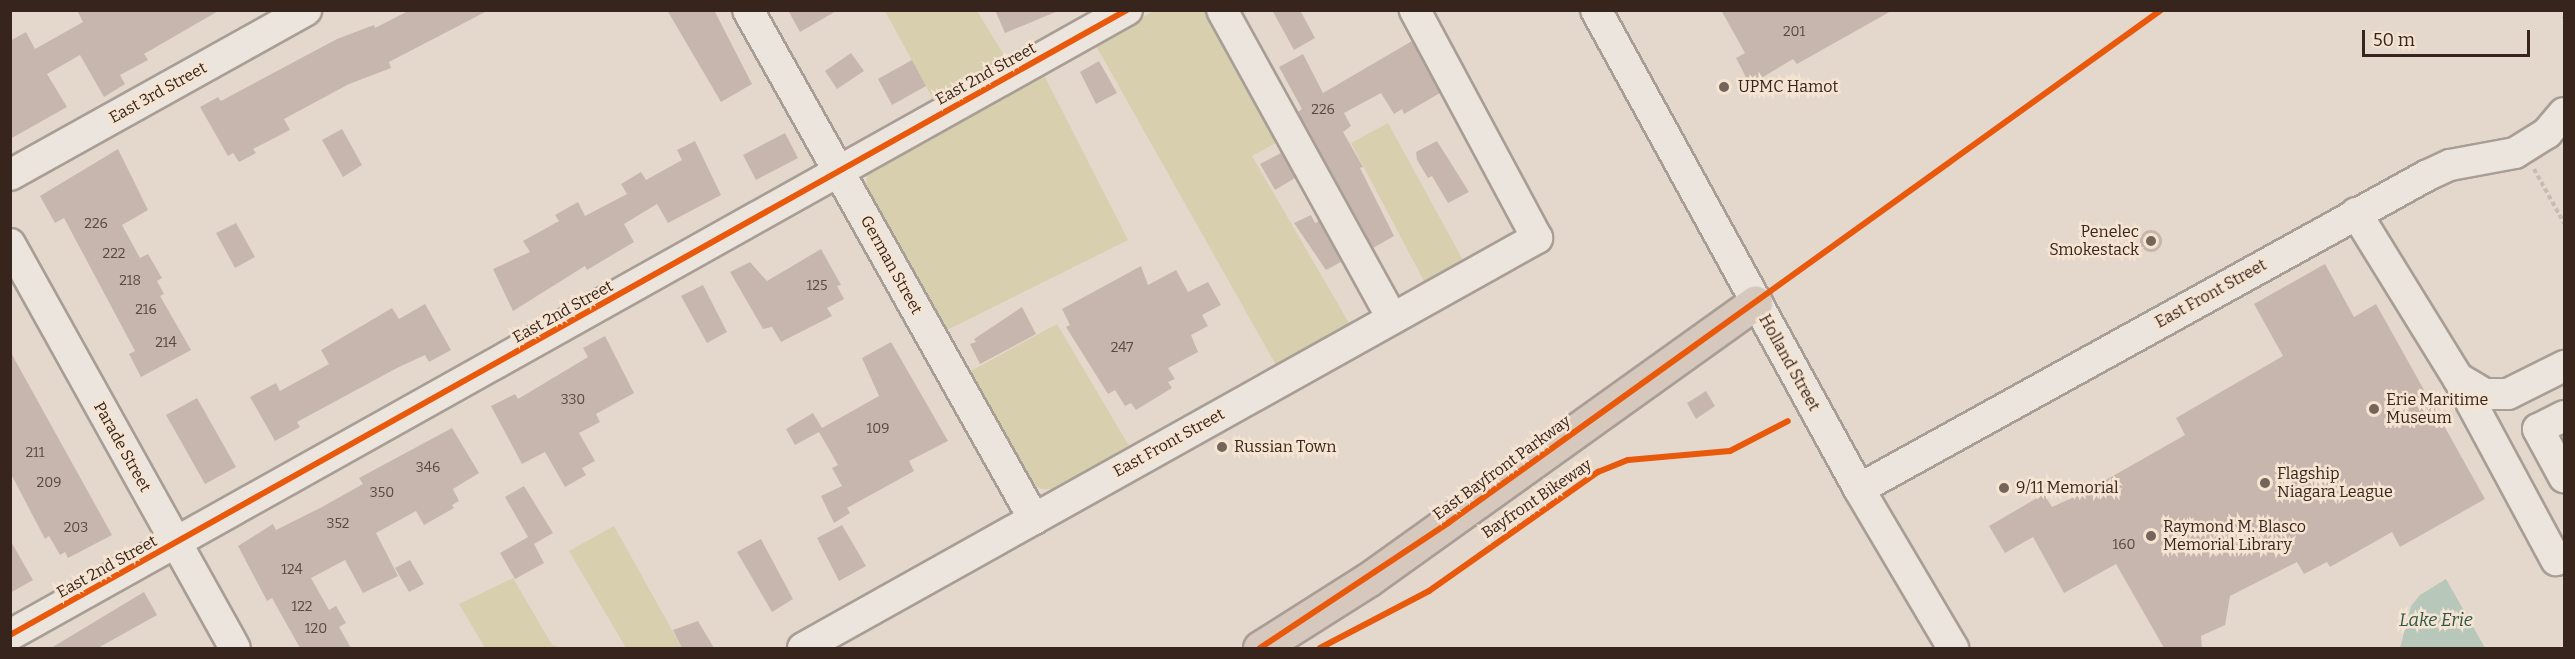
<!DOCTYPE html>
<style>
body{margin:0}
#map{position:relative;width:2575px;height:659px;overflow:hidden;background:#e4d8cc;font-family:Bitter,serif}
div>[style]{position:absolute}
.green>*{inset:0;background:#d7cfae}
.water>*{inset:0;background:#b7c7ba}
.building>*{inset:0;background:#c7b6ad}
.round{border-radius:50%}
.path>*{height:4px;margin-top:-2px;transform-origin:0;background:repeating-linear-gradient(90deg,#c5bcb4 0 4.5px,transparent 0 7.5px)}
.roads{filter:drop-shadow(2px 0 #a99e95) drop-shadow(-2px 0 #a99e95) drop-shadow(0 2px #a99e95) drop-shadow(0 -2px #a99e95)}
.minor>*{height:30px;margin:-15px;padding:0 15px;transform-origin:15px;border-radius:15px;background:#ece5de}
.highway>*{height:33px;margin:-16.5px;padding:0 16.5px;transform-origin:16.5px;border-radius:16.5px;background:#d7c8bd}
.cycleway>*{height:6px;margin:-3px;padding:0 3px;transform-origin:3px;border-radius:3px;background:#e8590c}
.dots>*{width:16px;height:16px;translate:-50% -50%;box-sizing:border-box;border:3px solid #f5e4d1;border-radius:50%}
span{translate:-50% -50%;white-space:nowrap;text-align:center;line-height:1.15;-webkit-text-stroke:5px #f5e4d1;paint-order:stroke}
.number-label{font-size:14px;color:#5b4941}
.number-label span{-webkit-text-stroke-width:0}
.street-label{font-size:16px;color:#37251d}
.poi-label{font-size:16px;color:#37251d}
.left{translate:0 -50%;text-align:left}
.right{translate:-100% -50%;text-align:right}
.water-label{font-size:18px;color:#2c574c;font-style:italic}
.frame{position:absolute;inset:0;border:12px solid #37251d;pointer-events:none}
.scale{position:absolute;left:2362px;top:30px;width:168px;height:27px;box-sizing:border-box;border:3px solid #37251d;border-top:0;padding-left:8px;font-size:18px;line-height:21px;white-space:nowrap;color:#37251d;-webkit-text-stroke:4px #f5e4d1;paint-order:stroke}
</style>
<div id="map">
<div class="green">
<div style="clip-path:polygon(885px 11px,977px 11px,1006px 58px,933px 99px)"></div>
<div style="clip-path:polygon(1154px 11px,1212px 11px,1285px 138px,1252px 156px,1349px 323px,1276px 365px,1095px 44px)"></div>
<div style="clip-path:polygon(1043px 73px,1128px 240px,945px 331px,866px 190px,867px 175px)"></div>
<div style="clip-path:polygon(1388px 123px,1463px 260px,1424px 281px,1351px 143px)"></div>
<div style="clip-path:polygon(1057px 324px,1129px 446px,1052px 489px,1042px 489px,1029px 482px,969px 372px)"></div>
<div style="clip-path:polygon(614px 526px,682px 648px,626px 648px,569px 551px)"></div>
<div style="clip-path:polygon(513px 578px,552px 645px,563px 648px,485px 648px,459px 604px)"></div>
</div>
<div class="water">
<div style="clip-path:polygon(2446px 579px,2485px 648px,2400px 648px,2411px 606px,2420px 595px)"></div>
</div>
<div class="building">
<div style="clip-path:polygon(77px 10px,220px 10px,144px 54px,148px 60px,120px 75px,125px 84px,104px 97px,80px 55px,47px 74px,67px 107px,10px 139px,10px 41px,26px 32px,35px 49px,83px 22px)"></div>
<div style="clip-path:polygon(410px 10px,489px 10px,389px 62px,391px 68px,349px 84px,284px 119px,290px 130px,253px 149px,256px 153px,239px 162px,233px 153px,228px 156px,200px 107px,218px 97px,221px 101px,337px 39px,374px 25px,375px 28px)"></div>
<div style="clip-path:polygon(667px 10px,714px 10px,752px 84px,721px 102px)"></div>
<div style="clip-path:polygon(788px 10px,838px 10px,800px 32px)"></div>
<div style="clip-path:polygon(995px 10px,1058px 10px,1058px 11px,1005px 33px)"></div>
<div style="clip-path:polygon(1272px 10px,1300px 10px,1315px 38px,1294px 50px)"></div>
<div style="clip-path:polygon(1721px 10px,1893px 10px,1797px 64px,1793px 59px,1750px 85px,1736px 58px,1745px 53px)"></div>
<div style="clip-path:polygon(1412px 41px,1440px 93px,1404px 114px,1402px 109px,1394px 114px,1381px 93px,1344px 113px,1351px 126px,1343px 132px,1363px 167px,1360px 168px,1394px 236px,1373px 248px,1298px 112px,1302px 109px,1279px 67px,1303px 54px,1323px 93px)"></div>
<div style="clip-path:polygon(851px 53px,864px 71px,837px 89px,825px 71px)"></div>
<div style="clip-path:polygon(912px 60px,926px 86px,892px 105px,878px 79px)"></div>
<div style="clip-path:polygon(1099px 61px,1117px 93px,1096px 104px,1080px 72px)"></div>
<div style="clip-path:polygon(342px 129px,362px 165px,343px 177px,322px 140px)"></div>
<div style="clip-path:polygon(785px 133px,798px 158px,756px 180px,743px 155px)"></div>
<div style="clip-path:polygon(695px 141px,721px 195px,668px 223px,657px 204px,624px 224px,634px 242px,587px 270px,585px 266px,513px 311px,493px 269px,530px 252px,523px 241px,559px 221px,555px 215px,578px 202px,585px 216px,627px 194px,621px 184px,641px 172px,646px 180px,682px 160px,677px 150px)"></div>
<div style="clip-path:polygon(1437px 141px,1469px 192px,1448px 203px,1432px 176px,1428px 178px,1417px 160px,1416px 152px)"></div>
<div style="clip-path:polygon(118px 149px,148px 210px,122px 225px,140px 258px,148px 254px,162px 278px,157px 281px,164px 294px,160px 296px,191px 350px,141px 377px,129px 354px,135px 351px,64px 218px,55px 223px,40px 196px)"></div>
<div style="clip-path:polygon(1281px 153px,1295px 178px,1275px 190px,1260px 164px)"></div>
<div style="clip-path:polygon(1311px 215px,1315px 223px,1319px 221px,1341px 262px,1326px 270px,1294px 223px)"></div>
<div style="clip-path:polygon(236px 223px,255px 257px,235px 268px,216px 233px)"></div>
<div class="round" style="left:2140px;top:230px;width:22px;height:22px"></div>
<div style="clip-path:polygon(821px 249px,841px 285px,837px 286px,844px 299px,827px 308px,832px 316px,781px 342px,772px 327px,763px 329px,730px 272px,750px 262px,767px 281px)"></div>
<div style="clip-path:polygon(2325px 264px,2354px 317px,2376px 304px,2485px 499px,2400px 547px,2392px 532px,2330px 567px,2327px 562px,2304px 574px,2297px 562px,2230px 596px,2225px 625px,2201px 636px,2202px 648px,2164px 648px,2116px 564px,2064px 593px,2033px 537px,2005px 553px,1989px 526px,2044px 494px,2052px 507px,2083px 493px,2185px 435px,2176px 418px,2283px 356px,2254px 304px)"></div>
<div style="clip-path:polygon(1141px 266px,1148px 285px,1176px 270px,1188px 292px,1208px 282px,1221px 305px,1202px 315px,1208px 326px,1191px 335px,1198px 352px,1168px 368px,1175px 379px,1168px 382px,1172px 388px,1136px 410px,1131px 403px,1125px 406px,1115px 390px,1108px 394px,1066px 327px,1070px 325px,1062px 309px)"></div>
<div style="clip-path:polygon(703px 285px,727px 332px,707px 343px,681px 296px)"></div>
<div style="clip-path:polygon(425px 304px,451px 350px,429px 362px,425px 355px,397px 368px,297px 422px,300px 427px,275px 441px,250px 397px,276px 383px,280px 391px,329px 364px,321px 350px,392px 308px,399px 319px)"></div>
<div style="clip-path:polygon(1022px 307px,1036px 334px,980px 364px,970px 344px,976px 342px,974px 339px)"></div>
<div style="clip-path:polygon(605px 336px,634px 393px,596px 414px,600px 422px,579px 433px,595px 461px,582px 468px,586px 475px,565px 487px,545px 452px,522px 464px,491px 406px,515px 394px,518px 399px,588px 357px,583px 348px)"></div>
<div style="clip-path:polygon(891px 342px,948px 441px,909px 461px,914px 471px,847px 508px,850px 513px,834px 523px,821px 496px,842px 486px,832px 468px,838px 465px,819px 432px,795px 445px,786px 429px,813px 413px,822px 428px,879px 396px,862px 358px)"></div>
<div style="clip-path:polygon(10px 351px,112px 535px,68px 558px,65px 552px,60px 555px,49px 536px,45px 539px,10px 472px)"></div>
<div style="clip-path:polygon(1706px 391px,1715px 406px,1696px 419px,1687px 403px)"></div>
<div style="clip-path:polygon(197px 398px,236px 467px,205px 484px,166px 415px)"></div>
<div style="clip-path:polygon(452px 428px,479px 473px,453px 489px,459px 501px,452px 505px,454px 508px,424px 525px,416px 511px,376px 533px,398px 576px,363px 593px,345px 560px,311px 578px,329px 610px,336px 606px,346px 623px,339px 627px,351px 648px,300px 648px,272px 598px,267px 601px,238px 546px,273px 524px,276px 530px,322px 507px,363px 484px,359px 478px)"></div>
<div style="clip-path:polygon(524px 486px,553px 533px,534px 544px,544px 563px,515px 579px,500px 553px,528px 537px,505px 497px)"></div>
<div style="clip-path:polygon(842px 525px,866px 566px,839px 581px,817px 538px)"></div>
<div style="clip-path:polygon(761px 539px,793px 599px,772px 612px,737px 552px)"></div>
<div style="clip-path:polygon(10px 540px,33px 580px,10px 593px)"></div>
<div style="clip-path:polygon(410px 560px,424px 584px,409px 592px,395px 568px)"></div>
<div style="clip-path:polygon(144px 592px,157px 615px,98px 648px,51px 648px)"></div>
<div style="clip-path:polygon(698px 621px,714px 648px,682px 648px,673px 630px)"></div>
</div>
<div class="path">
<div style="left:2564px;top:17px;width:1px;rotate:90deg"></div>
<div style="left:2534px;top:169px;width:62px;rotate:60.9deg"></div>
</div>
<div class="roads">
<div class="minor">
<div style="left:748px;top:10px;width:584px;rotate:60.67deg"></div>
<div style="left:1222px;top:10px;width:352px;rotate:61.1deg"></div>
<div style="left:1596px;top:10px;width:546px;rotate:61.23deg"></div>
<div style="left:1859px;top:489px;width:185px;rotate:59.4deg"></div>
<div style="left:10px;top:175px;width:339px;rotate:-29.1deg"></div>
<div style="left:2356px;top:213px;width:194px;rotate:58.3deg"></div>
<div style="left:2458px;top:378px;width:31px;rotate:31deg"></div>
<div style="left:2485px;top:394px;width:23px"></div>
<div style="left:2508px;top:394px;width:63px;rotate:-26.6deg"></div>
<div style="left:10px;top:244px;width:462px;rotate:60.9deg"></div>
<div style="left:2458px;top:378px;width:207px;rotate:61.7deg"></div>
<div style="left:2564px;top:416px;width:29px;rotate:153deg"></div>
<div style="left:2538px;top:429px;width:55px;rotate:61.6deg"></div>
<div style="left:1859px;top:489px;width:648px;rotate:-28.9deg"></div>
<div style="left:2426px;top:176px;width:26px;rotate:-25deg"></div>
<div style="left:2450px;top:165px;width:66px;rotate:-10.5deg"></div>
<div style="left:2515px;top:153px;width:38px;rotate:-32deg"></div>
<div style="left:2547px;top:133px;width:26px;rotate:-50deg"></div>
<div style="left:10px;top:635px;width:1280px;rotate:-29.23deg"></div>
<div style="left:803px;top:648px;width:841px;rotate:-29.19deg"></div>
<div style="left:1537px;top:238px;width:259px;rotate:-118.2deg"></div>
</div>
<div class="highway">
<div style="left:1260px;top:648px;width:129px;rotate:-32.3deg"></div>
<div style="left:1369px;top:579px;width:475px;rotate:-35.6deg"></div>
</div>
</div>
<div class="cycleway">
<div style="left:10px;top:635px;width:1280px;rotate:-29.23deg"></div>
<div style="left:1260px;top:648px;width:226px;rotate:-33.6deg"></div>
<div style="left:1448px;top:523px;width:878px;rotate:-35.73deg"></div>
<div style="left:1320px;top:648px;width:123px;rotate:-27.6deg"></div>
<div style="left:1429px;top:591px;width:207px;rotate:-35.2deg"></div>
<div style="left:1598px;top:472px;width:32px;rotate:-22deg"></div>
<div style="left:1628px;top:460px;width:102px;rotate:-5deg"></div>
<div style="left:1730px;top:451px;width:65px;rotate:-27.3deg"></div>
</div>
<div class="dots">
<div style="left:1724px;top:87px;background:#74645a"></div>
<div style="left:2151px;top:241px;background:#74645a"></div>
<div style="left:2374px;top:409px;background:#74645a"></div>
<div style="left:1222px;top:447px;background:#74645a"></div>
<div style="left:2265px;top:483px;background:#74645a"></div>
<div style="left:2004px;top:488px;background:#74645a"></div>
<div style="left:2151px;top:536px;background:#74645a"></div>
</div>
<div class="number-label">
<span style="left:1794px;top:32px">201</span>
<span style="left:1323px;top:110px">226</span>
<span style="left:96px;top:224px">226</span>
<span style="left:114px;top:254px">222</span>
<span style="left:130px;top:281px">218</span>
<span style="left:817px;top:286px">125</span>
<span style="left:146px;top:310px">216</span>
<span style="left:166px;top:343px">214</span>
<span style="left:1122px;top:348px">247</span>
<span style="left:573px;top:400px">330</span>
<span style="left:878px;top:429px">109</span>
<span style="left:35px;top:453px">211</span>
<span style="left:428px;top:468px">346</span>
<span style="left:49px;top:483px">209</span>
<span style="left:382px;top:493px">350</span>
<span style="left:338px;top:524px">352</span>
<span style="left:76px;top:528px">203</span>
<span style="left:2124px;top:545px">160</span>
<span style="left:292px;top:570px">124</span>
<span style="left:302px;top:607px">122</span>
<span style="left:316px;top:629px">120</span>
</div>
<div class="street-label">
<span style="left:986px;top:74px;rotate:-29deg">East 2nd Street</span>
<span style="left:158px;top:93px;rotate:-29deg">East 3rd Street</span>
<span style="left:891px;top:265px;rotate:61deg">German Street</span>
<span style="left:2211px;top:294px;rotate:-29deg">East Front Street</span>
<span style="left:563px;top:312px;rotate:-29deg">East 2nd Street</span>
<span style="left:1789px;top:363px;rotate:61deg">Holland Street</span>
<span style="left:1169px;top:443px;rotate:-29deg">East Front Street</span>
<span style="left:122px;top:447px;rotate:61deg">Parade Street</span>
<span style="left:1502px;top:468px;rotate:-36deg">East Bayfront Parkway</span>
<span style="left:1537px;top:499px;rotate:-34deg">Bayfront Bikeway</span>
<span style="left:107px;top:567px;rotate:-29deg">East 2nd Street</span>
</div>
<div class="poi-label">
<span class="left" style="left:1738px;top:87px">UPMC Hamot</span>
<span class="right" style="left:2139px;top:241px">Penelec<br>Smokestack</span>
<span class="left" style="left:2386px;top:409px">Erie Maritime<br>Museum</span>
<span class="left" style="left:1234px;top:447px">Russian Town</span>
<span class="left" style="left:2277px;top:483px">Flagship<br>Niagara League</span>
<span class="left" style="left:2016px;top:488px">9/11 Memorial</span>
<span class="left" style="left:2163px;top:536px">Raymond M. Blasco<br>Memorial Library</span>
</div>
<div class="water-label">
<span style="left:2436px;top:620px">Lake Erie</span>
</div>
<div class="frame"></div>
<div class="scale">50 m</div>
</div>
